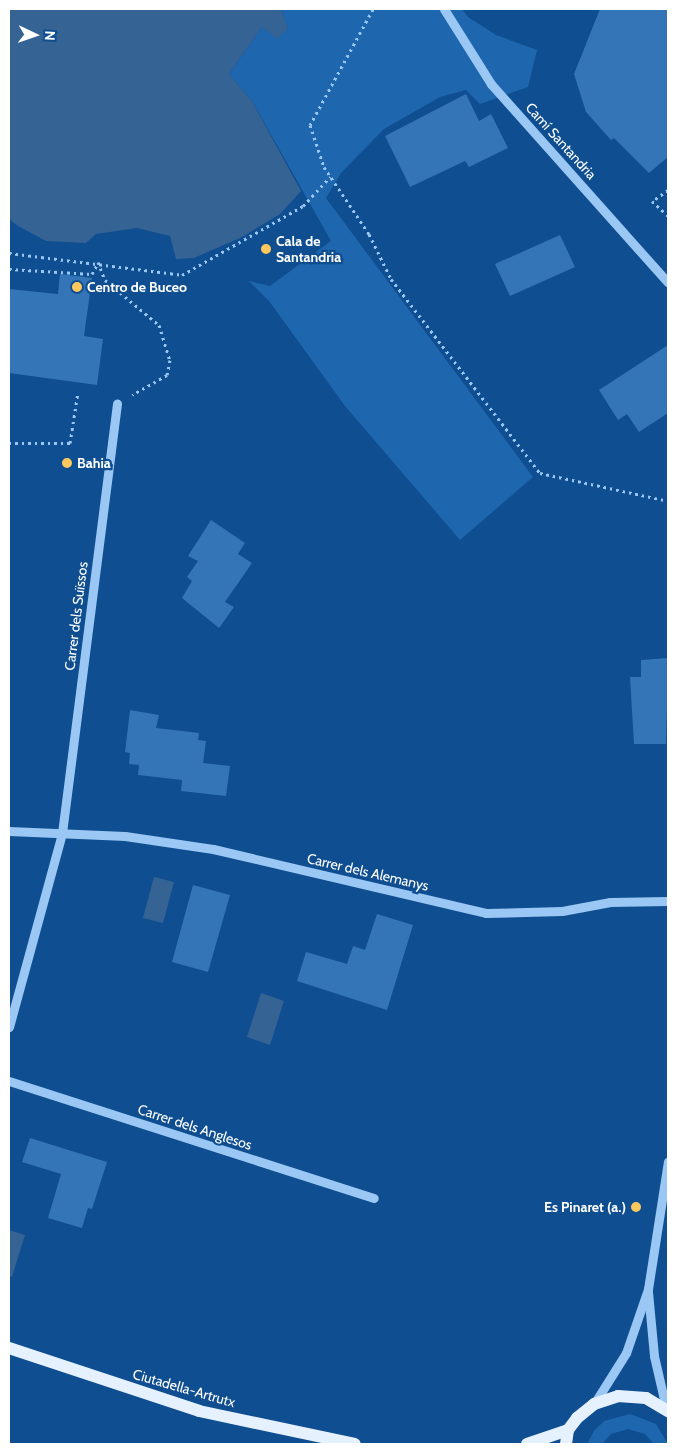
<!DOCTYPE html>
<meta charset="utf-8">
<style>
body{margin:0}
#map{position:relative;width:677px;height:1453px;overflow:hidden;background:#0f4e90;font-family:Cabin,sans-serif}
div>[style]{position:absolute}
.green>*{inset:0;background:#1e66ae}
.water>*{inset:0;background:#356394}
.building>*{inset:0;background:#3475b8}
.path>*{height:3px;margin-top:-1.5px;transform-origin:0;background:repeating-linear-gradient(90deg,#9ac7f3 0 2.5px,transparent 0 6.5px)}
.minor>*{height:9px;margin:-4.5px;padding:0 4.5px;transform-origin:4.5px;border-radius:4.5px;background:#9ac7f3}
.major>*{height:12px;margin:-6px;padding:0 6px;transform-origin:6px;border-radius:6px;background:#e6f1ff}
.dots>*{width:14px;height:14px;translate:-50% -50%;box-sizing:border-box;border:2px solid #0f4e90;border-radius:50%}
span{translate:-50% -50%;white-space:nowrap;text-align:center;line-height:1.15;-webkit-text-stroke:4.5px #0f4e90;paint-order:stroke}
.street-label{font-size:14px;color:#fff}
.poi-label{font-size:14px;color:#fff;font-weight:700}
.left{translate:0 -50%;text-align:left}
.right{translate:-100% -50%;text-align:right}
.frame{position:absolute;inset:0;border:10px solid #fff;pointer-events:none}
.north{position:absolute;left:10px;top:10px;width:50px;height:50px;-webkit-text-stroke:4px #0f4e90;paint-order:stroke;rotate:93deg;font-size:14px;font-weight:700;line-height:20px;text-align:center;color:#fff}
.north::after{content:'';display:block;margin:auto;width:18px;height:22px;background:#fff;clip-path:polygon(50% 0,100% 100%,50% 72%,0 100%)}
</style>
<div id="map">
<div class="green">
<div style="clip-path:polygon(281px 9px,462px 9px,468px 17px,496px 35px,537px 50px,528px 87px,480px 104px,466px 90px,440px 97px,384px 129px,341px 173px,326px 198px,533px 477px,460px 540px,345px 406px,269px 301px,249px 281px,270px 286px,331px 241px,252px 101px,229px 74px,262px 27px,288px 29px)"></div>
<div style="clip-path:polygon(630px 1414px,656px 1424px,668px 1444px,654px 1444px,645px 1434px,628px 1429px,611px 1434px,602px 1444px,587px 1444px,594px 1431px,604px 1421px)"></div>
</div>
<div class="water">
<div style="clip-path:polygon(9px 9px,281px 9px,288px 28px,277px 39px,262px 27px,229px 74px,252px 101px,301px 191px,280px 214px,242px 237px,194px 258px,176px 259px,170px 236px,137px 228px,96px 234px,86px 243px,46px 241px,18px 226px,9px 219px)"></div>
<div style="clip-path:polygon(154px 877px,174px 882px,163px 923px,143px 918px)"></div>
<div style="clip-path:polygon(261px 993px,284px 1001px,270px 1045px,247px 1037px)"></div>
<div style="clip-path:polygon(9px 1230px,25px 1235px,12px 1277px,9px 1276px)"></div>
</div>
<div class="building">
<div style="clip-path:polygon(600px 9px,668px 9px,668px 157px,649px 173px,614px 138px,611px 140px,586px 112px,574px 74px)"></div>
<div style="clip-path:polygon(466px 94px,479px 121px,491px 114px,508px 148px,469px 167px,465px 161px,410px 187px,385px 136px)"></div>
<div style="clip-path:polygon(560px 235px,575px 267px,510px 296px,495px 264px)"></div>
<div style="clip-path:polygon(60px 274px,92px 278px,84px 336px,103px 339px,97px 385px,9px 373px,9px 289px,58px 294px)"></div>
<div style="clip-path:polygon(668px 345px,668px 413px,639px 432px,627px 414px,618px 420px,599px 390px)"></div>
<div style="clip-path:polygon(211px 520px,245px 543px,238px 554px,252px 563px,225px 602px,234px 607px,219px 628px,182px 598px,192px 581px,187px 577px,198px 561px,188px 556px)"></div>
<div style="clip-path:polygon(668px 658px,666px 744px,634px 744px,630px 677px,641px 677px,641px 660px)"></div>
<div style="clip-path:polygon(130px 710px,159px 715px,156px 728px,199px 733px,198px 740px,206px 741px,203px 763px,230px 766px,226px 796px,181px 791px,182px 780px,138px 775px,139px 765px,129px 764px,130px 753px,125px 752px)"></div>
<div style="clip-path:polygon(193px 885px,230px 895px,208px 972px,172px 962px)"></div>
<div style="clip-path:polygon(377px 914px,413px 925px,387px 1010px,297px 981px,306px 952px,347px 964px,353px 946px,365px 950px)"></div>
<div style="clip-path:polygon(30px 1138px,107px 1162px,92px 1209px,88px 1208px,82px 1228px,48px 1218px,61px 1174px,22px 1162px)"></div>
</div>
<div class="path">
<div style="left:373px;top:9px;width:132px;rotate:118.5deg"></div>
<div style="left:310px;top:125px;width:44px;rotate:71.6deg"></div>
<div style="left:324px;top:167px;width:81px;rotate:56.1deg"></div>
<div style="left:369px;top:234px;width:50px;rotate:63.9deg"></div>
<div style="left:391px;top:279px;width:245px;rotate:52.5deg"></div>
<div style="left:540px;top:473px;width:131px;rotate:12.3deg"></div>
<div style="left:668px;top:190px;width:19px;rotate:145deg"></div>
<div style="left:652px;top:201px;width:22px;rotate:43deg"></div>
<div style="left:9px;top:253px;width:174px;rotate:7.2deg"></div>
<div style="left:182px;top:275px;width:139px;rotate:-29.7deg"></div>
<div style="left:303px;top:206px;width:40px;rotate:-47deg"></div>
<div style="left:98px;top:262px;width:19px;rotate:69deg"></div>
<div style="left:105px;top:280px;width:70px;rotate:39.8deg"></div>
<div style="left:159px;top:325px;width:37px;rotate:73deg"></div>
<div style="left:170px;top:360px;width:15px;rotate:101deg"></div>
<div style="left:167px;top:375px;width:40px;rotate:150.3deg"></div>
<div style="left:9px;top:269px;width:83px;rotate:3.4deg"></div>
<div style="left:92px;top:274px;width:13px;rotate:-61deg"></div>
<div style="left:9px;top:443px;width:61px"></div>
<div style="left:70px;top:443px;width:52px;rotate:-81.1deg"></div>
</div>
<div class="minor">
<div style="left:444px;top:9px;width:89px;rotate:57.9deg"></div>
<div style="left:491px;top:84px;width:266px;rotate:48.3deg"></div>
<div style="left:9px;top:831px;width:116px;rotate:2.5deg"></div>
<div style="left:125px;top:836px;width:89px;rotate:8.4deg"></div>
<div style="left:213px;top:849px;width:280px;rotate:13.2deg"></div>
<div style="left:486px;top:913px;width:76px;rotate:-1.5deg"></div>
<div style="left:562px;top:911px;width:49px;rotate:-10.6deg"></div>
<div style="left:610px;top:902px;width:58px;rotate:-1deg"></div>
<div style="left:9px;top:1027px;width:201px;rotate:-74.7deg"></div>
<div style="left:62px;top:833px;width:433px;rotate:-82.7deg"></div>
<div style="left:9px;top:1081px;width:383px;rotate:17.8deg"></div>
<div style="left:648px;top:1292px;width:64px;rotate:84.6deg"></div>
<div style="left:654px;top:1356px;width:53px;rotate:77deg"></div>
<div style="left:594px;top:1404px;width:60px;rotate:-57.9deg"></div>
<div style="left:626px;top:1353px;width:68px;rotate:-71deg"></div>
<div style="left:648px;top:1289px;width:129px;rotate:-81.1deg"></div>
</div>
<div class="major">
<div style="left:9px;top:1348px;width:200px;rotate:18.3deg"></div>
<div style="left:199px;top:1411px;width:159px;rotate:11.9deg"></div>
<div style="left:527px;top:1444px;width:43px;rotate:-18.9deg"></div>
<div style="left:566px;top:1444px;width:14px;rotate:-82deg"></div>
<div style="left:568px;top:1430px;width:15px;rotate:-53deg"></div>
<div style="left:577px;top:1418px;width:22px;rotate:-39deg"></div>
<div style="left:594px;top:1404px;width:25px;rotate:-18deg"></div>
<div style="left:618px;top:1396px;width:28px;rotate:4deg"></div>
<div style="left:646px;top:1398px;width:26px;rotate:31deg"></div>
</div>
<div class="dots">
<div style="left:266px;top:249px;background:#ffc85c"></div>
<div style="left:77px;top:287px;background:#ffc85c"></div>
<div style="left:67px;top:463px;background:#ffc85c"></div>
<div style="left:636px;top:1207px;background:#ffc85c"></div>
</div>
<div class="street-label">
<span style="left:561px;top:141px;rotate:48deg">Camí Santandria</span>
<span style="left:76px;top:616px;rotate:-83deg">Carrer dels Suïssos</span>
<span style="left:368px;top:872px;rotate:13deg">Carrer dels Alemanys</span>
<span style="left:195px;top:1127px;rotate:18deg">Carrer dels Anglesos</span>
<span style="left:184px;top:1388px;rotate:16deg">Ciutadella-Artrutx</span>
</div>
<div class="poi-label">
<span class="left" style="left:276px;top:249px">Cala de<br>Santandria</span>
<span class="left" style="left:87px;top:287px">Centro de Buceo</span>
<span class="left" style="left:77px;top:463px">Bahia</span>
<span class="right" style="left:626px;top:1207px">Es Pinaret (a.)</span>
</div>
<div class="frame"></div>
<div class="north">N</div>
</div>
